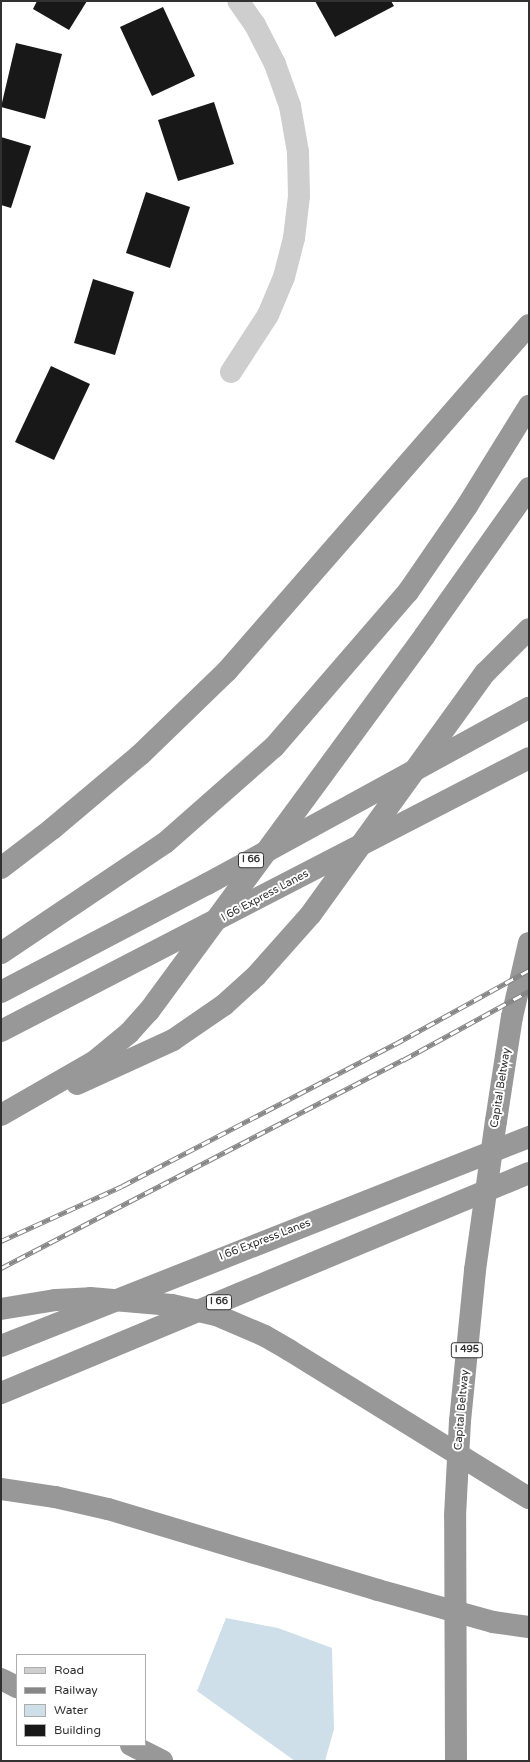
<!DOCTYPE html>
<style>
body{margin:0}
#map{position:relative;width:530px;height:1762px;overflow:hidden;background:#fff;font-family:"Varela Round",sans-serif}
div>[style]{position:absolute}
.water>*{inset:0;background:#cfdfe9}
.building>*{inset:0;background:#181818}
.minor>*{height:22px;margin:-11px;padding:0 11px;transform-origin:11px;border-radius:11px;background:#cecece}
.motorway>*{height:22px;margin:-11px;padding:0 11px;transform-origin:11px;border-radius:11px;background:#989898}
.rail>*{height:4.5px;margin-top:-2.25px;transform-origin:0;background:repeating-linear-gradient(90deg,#fff 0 9px,#868686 0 18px);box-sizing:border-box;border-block:1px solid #868686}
span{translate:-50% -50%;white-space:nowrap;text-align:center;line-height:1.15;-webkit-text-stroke:4px #fff;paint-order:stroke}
.shield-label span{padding:1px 3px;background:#fff;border:1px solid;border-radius:3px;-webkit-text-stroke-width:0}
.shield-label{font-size:10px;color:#313131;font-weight:700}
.street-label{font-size:11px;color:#313131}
.frame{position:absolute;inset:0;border:2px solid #313131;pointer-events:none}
.legend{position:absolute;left:16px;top:1654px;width:130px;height:92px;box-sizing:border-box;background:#fff;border:1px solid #adadad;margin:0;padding:5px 7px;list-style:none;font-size:12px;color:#313131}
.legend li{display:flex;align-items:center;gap:8px;height:20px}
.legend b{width:20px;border:1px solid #adadad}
</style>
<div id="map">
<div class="water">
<div style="clip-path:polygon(226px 1618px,278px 1628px,332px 1648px,334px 1729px,325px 1761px,295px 1761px,197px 1691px)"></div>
</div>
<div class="building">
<div style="clip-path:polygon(37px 1px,87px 1px,69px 30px,33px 9px)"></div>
<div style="clip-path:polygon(315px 1px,391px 1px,394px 6px,335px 37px)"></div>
<div style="clip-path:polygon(163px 7px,195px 76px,152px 96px,120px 27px)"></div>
<div style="clip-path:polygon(16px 43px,62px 54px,45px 119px,1px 107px)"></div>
<div style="clip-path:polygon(214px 102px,234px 164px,178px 181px,158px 120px)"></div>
<div style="clip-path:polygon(1px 137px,31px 146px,11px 208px,1px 205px)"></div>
<div style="clip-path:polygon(146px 192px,190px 207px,170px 268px,126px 253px)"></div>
<div style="clip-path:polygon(93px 279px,134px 292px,115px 355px,74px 343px)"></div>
<div style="clip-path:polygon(51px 366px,90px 384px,54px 460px,15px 442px)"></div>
</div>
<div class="minor">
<div style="left:231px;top:372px;width:68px;rotate:-57deg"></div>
<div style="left:268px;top:315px;width:41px;rotate:-67.2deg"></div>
<div style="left:284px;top:277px;width:40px;rotate:-75.6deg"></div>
<div style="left:294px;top:238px;width:42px;rotate:-83.2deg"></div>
<div style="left:299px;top:196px;width:44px;rotate:-91.3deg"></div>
<div style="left:298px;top:152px;width:47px;rotate:-99.9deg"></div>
<div style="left:290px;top:106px;width:45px;rotate:-109.7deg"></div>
<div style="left:275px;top:64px;width:44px;rotate:-117.1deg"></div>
<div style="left:255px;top:25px;width:29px;rotate:-125deg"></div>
</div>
<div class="motorway">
<div style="left:1px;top:868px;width:64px;rotate:-37.4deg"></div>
<div style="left:52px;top:829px;width:115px;rotate:-40.1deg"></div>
<div style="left:140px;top:755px;width:121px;rotate:-44deg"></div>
<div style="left:227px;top:671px;width:459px;rotate:-48.9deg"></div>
<div style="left:1px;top:953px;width:197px;rotate:-33.9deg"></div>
<div style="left:165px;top:843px;width:145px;rotate:-41.4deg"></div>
<div style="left:274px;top:747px;width:205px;rotate:-49.2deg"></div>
<div style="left:408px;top:592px;width:104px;rotate:-55.5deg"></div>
<div style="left:467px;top:506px;width:118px;rotate:-58.2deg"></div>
<div style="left:1px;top:992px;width:233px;rotate:-27.7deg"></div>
<div style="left:207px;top:884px;width:367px;rotate:-28.7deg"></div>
<div style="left:1px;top:1031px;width:594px;rotate:-27.34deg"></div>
<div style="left:77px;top:1084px;width:106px;rotate:-24.6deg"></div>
<div style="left:173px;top:1040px;width:62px;rotate:-34.5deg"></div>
<div style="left:224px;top:1005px;width:43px;rotate:-42.2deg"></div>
<div style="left:256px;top:976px;width:83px;rotate:-48.4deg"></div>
<div style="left:311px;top:914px;width:297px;rotate:-54.2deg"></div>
<div style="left:485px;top:673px;width:62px;rotate:-45deg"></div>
<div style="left:1px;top:1115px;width:108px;rotate:-29.9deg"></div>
<div style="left:95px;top:1061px;width:44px;rotate:-39.5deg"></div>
<div style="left:129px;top:1033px;width:30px;rotate:-48deg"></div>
<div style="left:149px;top:1011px;width:466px;rotate:-53.7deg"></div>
<div style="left:425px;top:635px;width:180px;rotate:-54.7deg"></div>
<div style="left:1px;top:1309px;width:56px;rotate:-9.3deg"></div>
<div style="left:56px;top:1300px;width:34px;rotate:-3deg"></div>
<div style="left:90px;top:1298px;width:82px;rotate:4.9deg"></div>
<div style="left:172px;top:1305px;width:45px;rotate:12.8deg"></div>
<div style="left:216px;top:1315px;width:53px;rotate:23.2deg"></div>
<div style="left:265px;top:1336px;width:28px;rotate:30deg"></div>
<div style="left:289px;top:1350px;width:282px;rotate:31.7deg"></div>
<div style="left:1px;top:1346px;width:568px;rotate:-21.6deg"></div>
<div style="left:1px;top:1393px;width:572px;rotate:-22.62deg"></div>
<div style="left:1px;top:1489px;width:55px;rotate:8.4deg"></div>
<div style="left:55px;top:1497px;width:54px;rotate:12.8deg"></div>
<div style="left:108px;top:1509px;width:282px;rotate:16.7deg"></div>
<div style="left:378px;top:1590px;width:119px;rotate:15.5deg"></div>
<div style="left:493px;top:1622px;width:36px;rotate:8deg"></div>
<div style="left:1px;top:1679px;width:18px;rotate:27deg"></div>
<div style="left:131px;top:1745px;width:35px;rotate:27deg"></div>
<div style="left:456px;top:1761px;width:245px;rotate:-90.2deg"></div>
<div style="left:455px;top:1516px;width:95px;rotate:-87deg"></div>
<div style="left:460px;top:1421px;width:152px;rotate:-84.3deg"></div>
<div style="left:475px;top:1270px;width:150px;rotate:-82deg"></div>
<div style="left:496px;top:1121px;width:105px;rotate:-81.3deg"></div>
<div style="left:512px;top:1017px;width:76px;rotate:-77.1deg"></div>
</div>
<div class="rail">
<div style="left:1px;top:1241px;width:133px;rotate:-24.4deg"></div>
<div style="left:122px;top:1186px;width:308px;rotate:-27.5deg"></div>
<div style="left:395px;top:1044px;width:153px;rotate:-28.9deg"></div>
<div style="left:1px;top:1268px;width:453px;rotate:-27.4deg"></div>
<div style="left:403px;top:1060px;width:144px;rotate:-28.7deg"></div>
</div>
<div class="shield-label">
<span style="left:251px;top:860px">I 66</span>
<span style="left:219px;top:1302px">I 66</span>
<span style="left:467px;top:1350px">I 495</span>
</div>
<div class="street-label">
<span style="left:265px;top:896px;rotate:-28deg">I 66 Express Lanes</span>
<span style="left:501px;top:1088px;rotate:-81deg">Capital Beltway</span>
<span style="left:265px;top:1240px;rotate:-21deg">I 66 Express Lanes</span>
<span style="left:462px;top:1410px;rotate:-85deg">Capital Beltway</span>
</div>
<div class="frame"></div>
<ul class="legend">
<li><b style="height:5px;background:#cecece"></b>Road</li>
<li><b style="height:5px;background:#868686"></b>Railway</li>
<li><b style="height:11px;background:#cfdfe9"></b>Water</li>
<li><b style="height:11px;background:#181818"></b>Building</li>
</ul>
</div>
